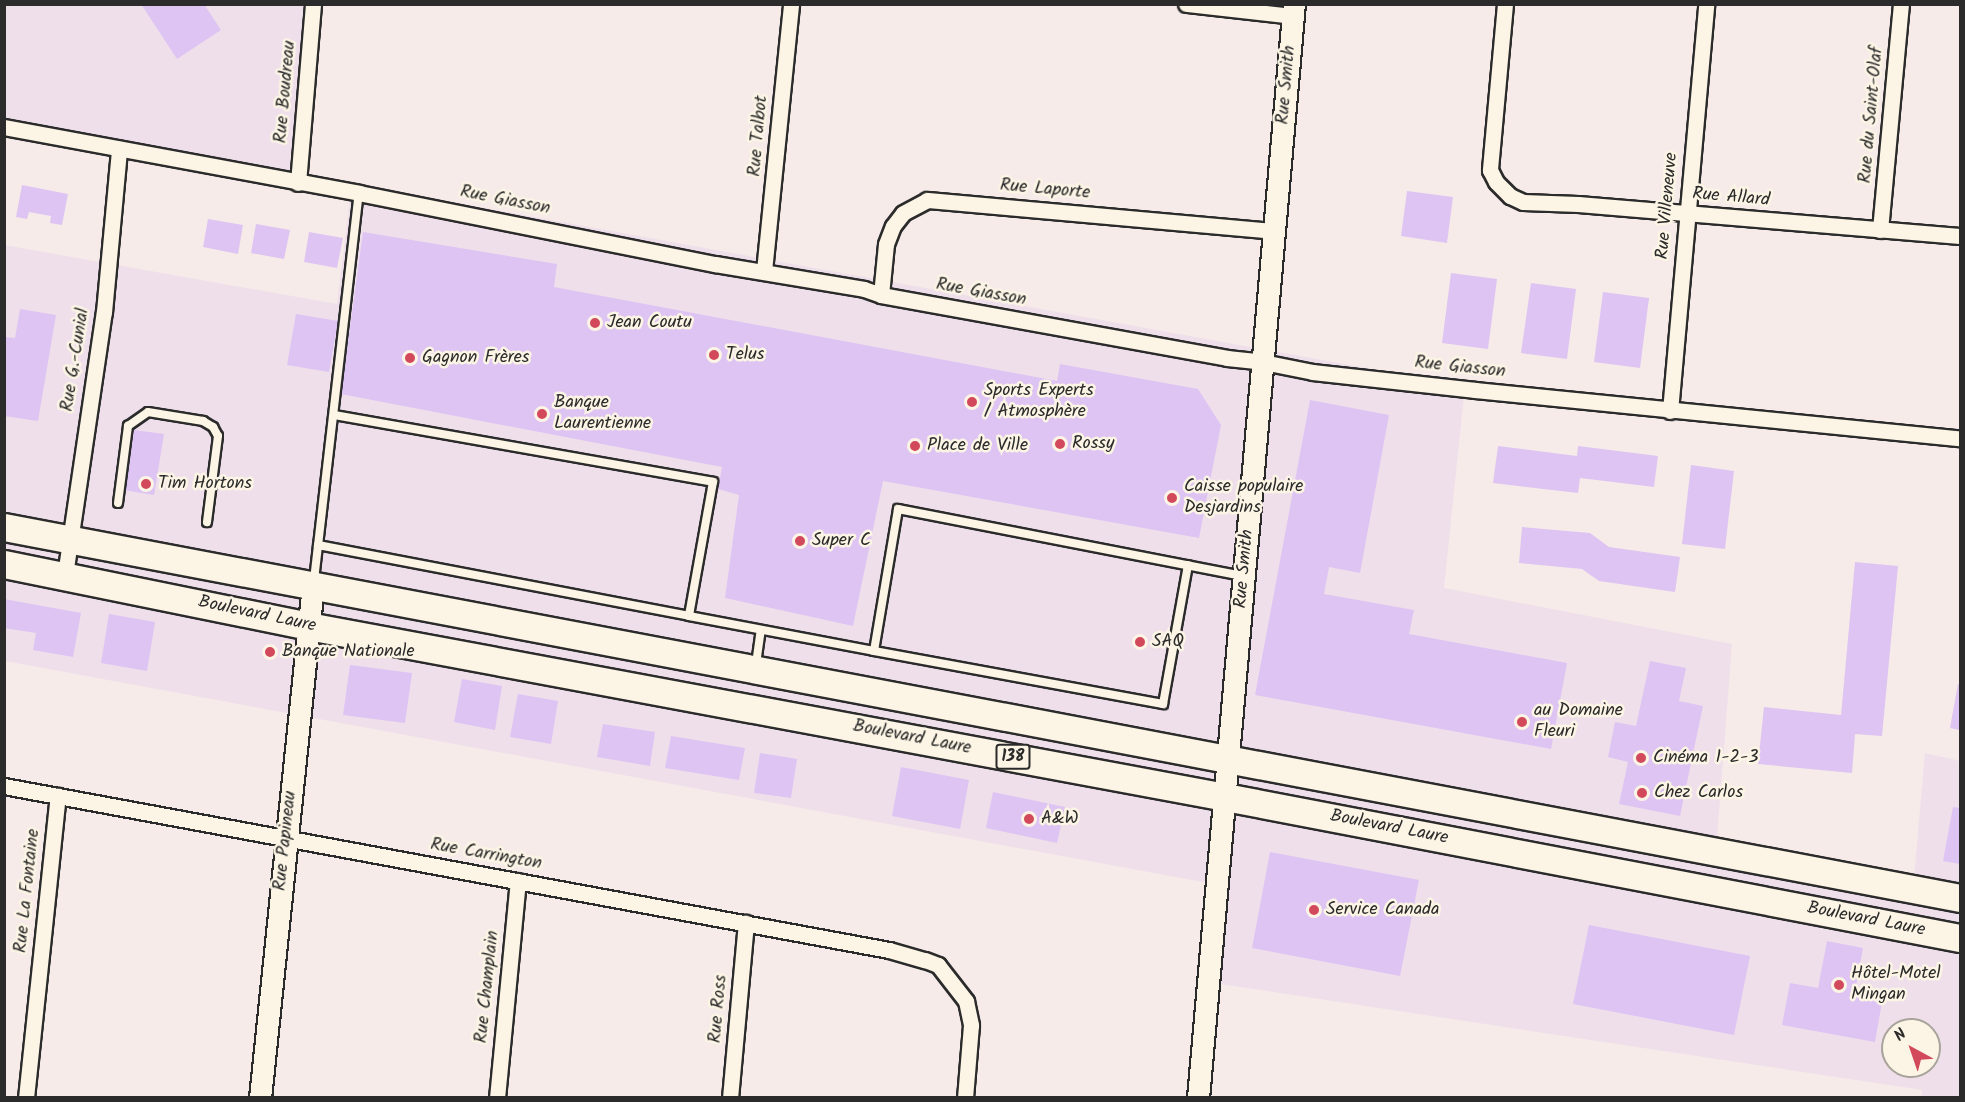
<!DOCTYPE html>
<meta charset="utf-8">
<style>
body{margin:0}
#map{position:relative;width:1965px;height:1102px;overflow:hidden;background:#f6ebe8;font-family:Kalam,sans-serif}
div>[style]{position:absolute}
.built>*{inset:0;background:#efdfeb}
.building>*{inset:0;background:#dec4f3}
.roads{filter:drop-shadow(2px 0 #2b2b2b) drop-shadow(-2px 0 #2b2b2b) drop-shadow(0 2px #2b2b2b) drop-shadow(0 -2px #2b2b2b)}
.lane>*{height:8px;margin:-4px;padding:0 4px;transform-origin:4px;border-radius:4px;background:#fcf5e5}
.street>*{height:15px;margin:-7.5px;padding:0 7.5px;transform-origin:7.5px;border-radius:7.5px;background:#fcf5e5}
.secondary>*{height:21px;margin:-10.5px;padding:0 10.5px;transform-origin:10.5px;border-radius:10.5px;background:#fcf5e5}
.highway>*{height:27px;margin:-13.5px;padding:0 13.5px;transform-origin:13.5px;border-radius:13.5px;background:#fcf5e5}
.dots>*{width:16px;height:16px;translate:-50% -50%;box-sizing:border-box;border:3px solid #fcf5e5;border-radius:50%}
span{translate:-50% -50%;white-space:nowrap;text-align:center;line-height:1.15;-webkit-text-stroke:5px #fcf5e5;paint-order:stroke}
.shield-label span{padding:2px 4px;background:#fcf5e5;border:2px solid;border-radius:4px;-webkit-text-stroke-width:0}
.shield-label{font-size:16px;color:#2b2b2b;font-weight:700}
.street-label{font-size:18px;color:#2b2b2b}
.poi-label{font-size:18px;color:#2b2b2b}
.left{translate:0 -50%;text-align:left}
.frame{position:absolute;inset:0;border:6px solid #2b2b2b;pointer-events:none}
.north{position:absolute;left:1881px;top:1018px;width:60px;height:60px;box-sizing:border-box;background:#fcf5e5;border:2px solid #a8a49b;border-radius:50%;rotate:320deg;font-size:16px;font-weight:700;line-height:24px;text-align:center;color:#2b2b2b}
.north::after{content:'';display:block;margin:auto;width:21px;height:27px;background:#d1495b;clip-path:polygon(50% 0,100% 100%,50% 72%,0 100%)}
</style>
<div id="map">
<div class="built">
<div style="clip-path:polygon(4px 5px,309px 5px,292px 176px,5px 121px)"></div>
<div style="clip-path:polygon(evenodd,352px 184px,1465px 386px,1444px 588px,1732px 644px,1716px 851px,1913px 889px,1925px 753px,1960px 761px,1960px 1097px,1921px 1097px,1922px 1090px,1200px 981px,1208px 883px,5px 661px,4px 245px,337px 304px,352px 184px,1893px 1030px,1929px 1030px,1929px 1066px,1893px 1066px,1893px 1030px)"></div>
</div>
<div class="building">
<div style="clip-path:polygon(141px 4px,204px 4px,221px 30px,177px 59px)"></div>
<div style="clip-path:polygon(22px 185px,68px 194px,62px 225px,50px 223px,51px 216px,29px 212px,27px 219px,16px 217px)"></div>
<div style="clip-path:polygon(1407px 191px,1453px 197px,1447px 243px,1401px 236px)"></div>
<div style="clip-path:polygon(208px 219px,243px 225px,238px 254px,203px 247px)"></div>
<div style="clip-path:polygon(256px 224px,290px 230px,284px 259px,251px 253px)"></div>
<div style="clip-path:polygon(309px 232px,343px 238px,337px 268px,304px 262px)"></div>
<div style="clip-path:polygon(363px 232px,557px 264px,554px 287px,1057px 381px,1060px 364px,1198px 389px,1221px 425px,1199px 538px,883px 481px,853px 626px,725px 598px,739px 495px,718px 489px,722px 467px,341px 394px)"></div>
<div style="clip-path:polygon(1451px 273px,1497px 279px,1488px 349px,1442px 343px)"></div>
<div style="clip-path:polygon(1531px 283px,1576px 289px,1567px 359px,1521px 353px)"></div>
<div style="clip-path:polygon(1603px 292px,1649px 298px,1640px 368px,1594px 362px)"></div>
<div style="clip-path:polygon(20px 309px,56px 315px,38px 421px,4px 416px,4px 337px,15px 338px)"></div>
<div style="clip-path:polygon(296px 314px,338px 321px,329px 372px,287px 365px)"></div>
<div style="clip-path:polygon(1310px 400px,1389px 415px,1360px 573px,1329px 567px,1324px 594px,1414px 610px,1409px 634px,1567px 663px,1551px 749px,1255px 695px)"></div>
<div style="clip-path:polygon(134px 430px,164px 434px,154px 495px,124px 490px)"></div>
<div style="clip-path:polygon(1498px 446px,1577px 456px,1578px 446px,1658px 456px,1654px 487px,1580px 478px,1578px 493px,1493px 483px)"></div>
<div style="clip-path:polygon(1691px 465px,1734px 471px,1725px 549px,1682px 544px)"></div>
<div style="clip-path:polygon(1522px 527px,1590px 533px,1609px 547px,1680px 557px,1675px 592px,1599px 581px,1582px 569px,1519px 563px)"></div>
<div style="clip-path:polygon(1855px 562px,1898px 566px,1882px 736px,1855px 734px,1852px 773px,1758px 764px,1764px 707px,1841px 715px)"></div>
<div style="clip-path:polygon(4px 599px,81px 613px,73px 657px,33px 650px,36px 633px,4px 628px)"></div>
<div style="clip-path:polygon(109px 614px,155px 622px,147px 671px,101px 663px)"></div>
<div style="clip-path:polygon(1650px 661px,1686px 668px,1679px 701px,1703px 706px,1680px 816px,1619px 804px,1628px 762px,1608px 757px,1615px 722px,1636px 726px)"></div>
<div style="clip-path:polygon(350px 665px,412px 673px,405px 723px,343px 715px)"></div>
<div style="clip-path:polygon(462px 679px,502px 686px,495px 730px,454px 722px)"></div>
<div style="clip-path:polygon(1958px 684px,1960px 685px,1960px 730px,1950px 728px)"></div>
<div style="clip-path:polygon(518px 694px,558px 701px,551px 744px,510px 737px)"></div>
<div style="clip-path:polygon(603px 724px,655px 732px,650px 766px,597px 757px)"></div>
<div style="clip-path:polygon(671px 736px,745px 748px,739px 780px,665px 768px)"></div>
<div style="clip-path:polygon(760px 753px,797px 759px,791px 798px,754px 793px)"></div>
<div style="clip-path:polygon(901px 767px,969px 780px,960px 829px,892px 816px)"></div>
<div style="clip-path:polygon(993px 792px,1065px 807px,1057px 843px,986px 828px)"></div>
<div style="clip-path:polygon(1953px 807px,1960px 808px,1960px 864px,1943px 861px)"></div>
<div style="clip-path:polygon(1270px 852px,1419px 880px,1400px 976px,1252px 948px)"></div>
<div style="clip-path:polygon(1589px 925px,1750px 956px,1734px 1035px,1573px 1004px)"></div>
<div style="clip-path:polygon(1827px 941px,1863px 948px,1856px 986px,1884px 991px,1875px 1042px,1782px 1025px,1790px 983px,1818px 988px)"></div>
</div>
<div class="roads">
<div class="lane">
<div style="left:334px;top:415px;width:385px;rotate:10deg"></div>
<div style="left:713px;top:482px;width:136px;rotate:100.2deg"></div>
<div style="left:689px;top:616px;width:188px;rotate:10.7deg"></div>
<div style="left:874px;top:651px;width:144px;rotate:-80.4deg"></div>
<div style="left:898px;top:509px;width:351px;rotate:11deg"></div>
<div style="left:118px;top:503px;width:78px;rotate:-82.6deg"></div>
<div style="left:128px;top:426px;width:24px;rotate:-35deg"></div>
<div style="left:148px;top:412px;width:56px;rotate:9.3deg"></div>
<div style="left:203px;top:421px;width:12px;rotate:31deg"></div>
<div style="left:213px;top:427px;width:10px;rotate:61deg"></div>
<div style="left:218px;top:436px;width:87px;rotate:97.3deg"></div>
<div style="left:318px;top:545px;width:378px;rotate:10.8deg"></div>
<div style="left:314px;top:580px;width:390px;rotate:-83.4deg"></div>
<div style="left:874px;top:651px;width:294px;rotate:10.4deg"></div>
<div style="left:1163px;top:704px;width:141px;rotate:-79.8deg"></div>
<div style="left:756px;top:664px;width:34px;rotate:-82deg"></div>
</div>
<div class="street">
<div style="left:1186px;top:4px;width:108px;rotate:6.4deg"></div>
<div style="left:1505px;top:4px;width:167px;rotate:95.2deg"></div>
<div style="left:1490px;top:170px;width:13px;rotate:63deg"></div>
<div style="left:1496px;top:182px;width:20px;rotate:45deg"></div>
<div style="left:1510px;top:196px;width:14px;rotate:25deg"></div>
<div style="left:1523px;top:202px;width:55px;rotate:2.1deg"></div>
<div style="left:1578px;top:204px;width:383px;rotate:4.8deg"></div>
<div style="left:4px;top:127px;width:361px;rotate:10.5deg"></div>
<div style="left:359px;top:193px;width:363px;rotate:11.3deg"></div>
<div style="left:715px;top:264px;width:151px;rotate:9.5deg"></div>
<div style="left:864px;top:289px;width:18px;rotate:19deg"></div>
<div style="left:881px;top:295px;width:352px;rotate:10.3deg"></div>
<div style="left:1227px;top:358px;width:36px;rotate:6deg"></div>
<div style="left:1263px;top:362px;width:51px;rotate:11.3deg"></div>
<div style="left:1313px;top:372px;width:163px;rotate:6.3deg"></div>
<div style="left:1475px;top:390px;width:487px;rotate:5.7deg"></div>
<div style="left:298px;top:183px;width:180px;rotate:-85.2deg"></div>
<div style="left:1880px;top:230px;width:227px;rotate:-84.7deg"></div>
<div style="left:764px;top:271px;width:268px;rotate:-84.2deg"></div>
<div style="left:881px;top:295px;width:51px;rotate:-84.4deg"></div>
<div style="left:886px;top:244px;width:19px;rotate:-69deg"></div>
<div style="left:893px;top:226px;width:16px;rotate:-52deg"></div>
<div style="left:903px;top:213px;width:27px;rotate:-28deg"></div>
<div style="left:927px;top:200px;width:348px;rotate:5.1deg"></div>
<div style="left:1670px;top:411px;width:409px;rotate:-84.9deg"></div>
<div style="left:65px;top:575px;width:266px;rotate:-81.6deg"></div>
<div style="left:104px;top:312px;width:164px;rotate:-84.7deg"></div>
<div style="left:4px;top:786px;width:900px;rotate:10.5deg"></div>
<div style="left:889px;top:950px;width:37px;rotate:16deg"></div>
<div style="left:925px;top:960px;width:14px;rotate:21deg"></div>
<div style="left:938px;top:965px;width:46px;rotate:52.1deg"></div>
<div style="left:966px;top:1001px;width:25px;rotate:78deg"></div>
<div style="left:971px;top:1025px;width:73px;rotate:94.7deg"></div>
<div style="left:26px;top:1098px;width:304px;rotate:-84deg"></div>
<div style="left:497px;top:1098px;width:218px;rotate:-84.5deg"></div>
<div style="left:730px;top:1098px;width:176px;rotate:-84.8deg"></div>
</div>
<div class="secondary">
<div style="left:260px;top:1098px;width:516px;rotate:-84.1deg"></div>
<div style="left:1198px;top:1098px;width:1098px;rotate:-84.99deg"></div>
</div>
<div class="highway">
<div style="left:4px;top:527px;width:1991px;rotate:10.74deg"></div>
<div style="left:4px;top:564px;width:310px;rotate:11.5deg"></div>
<div style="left:308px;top:626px;width:933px;rotate:10.56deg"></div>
<div style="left:1225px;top:797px;width:748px;rotate:10.86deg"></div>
</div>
</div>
<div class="dots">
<div style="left:595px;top:323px;background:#d1495b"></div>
<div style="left:714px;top:355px;background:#d1495b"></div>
<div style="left:410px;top:358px;background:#d1495b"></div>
<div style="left:972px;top:402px;background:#d1495b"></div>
<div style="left:542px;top:414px;background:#d1495b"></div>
<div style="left:1060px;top:444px;background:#d1495b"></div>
<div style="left:915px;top:446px;background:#d1495b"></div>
<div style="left:146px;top:484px;background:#d1495b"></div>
<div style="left:1172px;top:498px;background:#d1495b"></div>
<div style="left:800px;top:541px;background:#d1495b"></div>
<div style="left:1140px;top:642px;background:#d1495b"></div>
<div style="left:270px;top:652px;background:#d1495b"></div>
<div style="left:1522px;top:722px;background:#d1495b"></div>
<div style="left:1641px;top:758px;background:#d1495b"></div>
<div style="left:1642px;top:793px;background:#d1495b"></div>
<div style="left:1029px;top:819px;background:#d1495b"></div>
<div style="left:1314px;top:910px;background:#d1495b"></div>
<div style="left:1839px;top:985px;background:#d1495b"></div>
</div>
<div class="shield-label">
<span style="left:1013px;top:757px">138</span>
</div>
<div class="street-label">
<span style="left:1287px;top:85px;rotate:-85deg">Rue Smith</span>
<span style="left:286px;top:92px;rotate:-85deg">Rue Boudreau</span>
<span style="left:1872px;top:115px;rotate:-85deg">Rue du Saint-Olaf</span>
<span style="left:759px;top:136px;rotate:-85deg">Rue Talbot</span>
<span style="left:1045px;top:190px;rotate:5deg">Rue Laporte</span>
<span style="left:1731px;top:198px;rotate:5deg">Rue Allard</span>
<span style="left:505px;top:201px;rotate:11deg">Rue Giasson</span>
<span style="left:1668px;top:206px;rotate:-85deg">Rue Villeneuve</span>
<span style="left:981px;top:293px;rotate:10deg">Rue Giasson</span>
<span style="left:76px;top:360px;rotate:-81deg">Rue G.-Cunial</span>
<span style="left:1460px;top:368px;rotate:6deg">Rue Giasson</span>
<span style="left:1245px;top:569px;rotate:-85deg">Rue Smith</span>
<span style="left:257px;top:615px;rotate:12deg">Boulevard Laure</span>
<span style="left:912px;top:738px;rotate:11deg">Boulevard Laure</span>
<span style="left:1389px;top:828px;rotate:11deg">Boulevard Laure</span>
<span style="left:286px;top:841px;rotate:-84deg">Rue Papineau</span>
<span style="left:486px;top:855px;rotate:10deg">Rue Carrington</span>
<span style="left:28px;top:891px;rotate:-84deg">Rue La Fontaine</span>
<span style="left:1866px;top:920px;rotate:11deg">Boulevard Laure</span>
<span style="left:488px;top:987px;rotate:-84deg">Rue Champlain</span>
<span style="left:719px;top:1009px;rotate:-85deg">Rue Ross</span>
</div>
<div class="poi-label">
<span class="left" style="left:607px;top:323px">Jean Coutu</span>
<span class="left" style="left:726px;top:355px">Telus</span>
<span class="left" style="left:422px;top:358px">Gagnon Frères</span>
<span class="left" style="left:984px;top:402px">Sports Experts<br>/ Atmosphère</span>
<span class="left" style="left:554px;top:414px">Banque<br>Laurentienne</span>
<span class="left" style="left:1072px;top:444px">Rossy</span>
<span class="left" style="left:927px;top:446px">Place de Ville</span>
<span class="left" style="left:158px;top:484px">Tim Hortons</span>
<span class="left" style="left:1184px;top:498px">Caisse populaire<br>Desjardins</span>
<span class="left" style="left:812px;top:541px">Super C</span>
<span class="left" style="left:1152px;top:642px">SAQ</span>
<span class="left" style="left:282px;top:652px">Banque Nationale</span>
<span class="left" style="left:1534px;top:722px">au Domaine<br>Fleuri</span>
<span class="left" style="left:1653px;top:758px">Cinéma 1-2-3</span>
<span class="left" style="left:1654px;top:793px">Chez Carlos</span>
<span class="left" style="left:1041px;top:819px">A&amp;W</span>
<span class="left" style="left:1326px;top:910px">Service Canada</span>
<span class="left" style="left:1851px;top:985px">Hôtel-Motel<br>Mingan</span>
</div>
<div class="frame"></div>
<div class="north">N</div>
</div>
